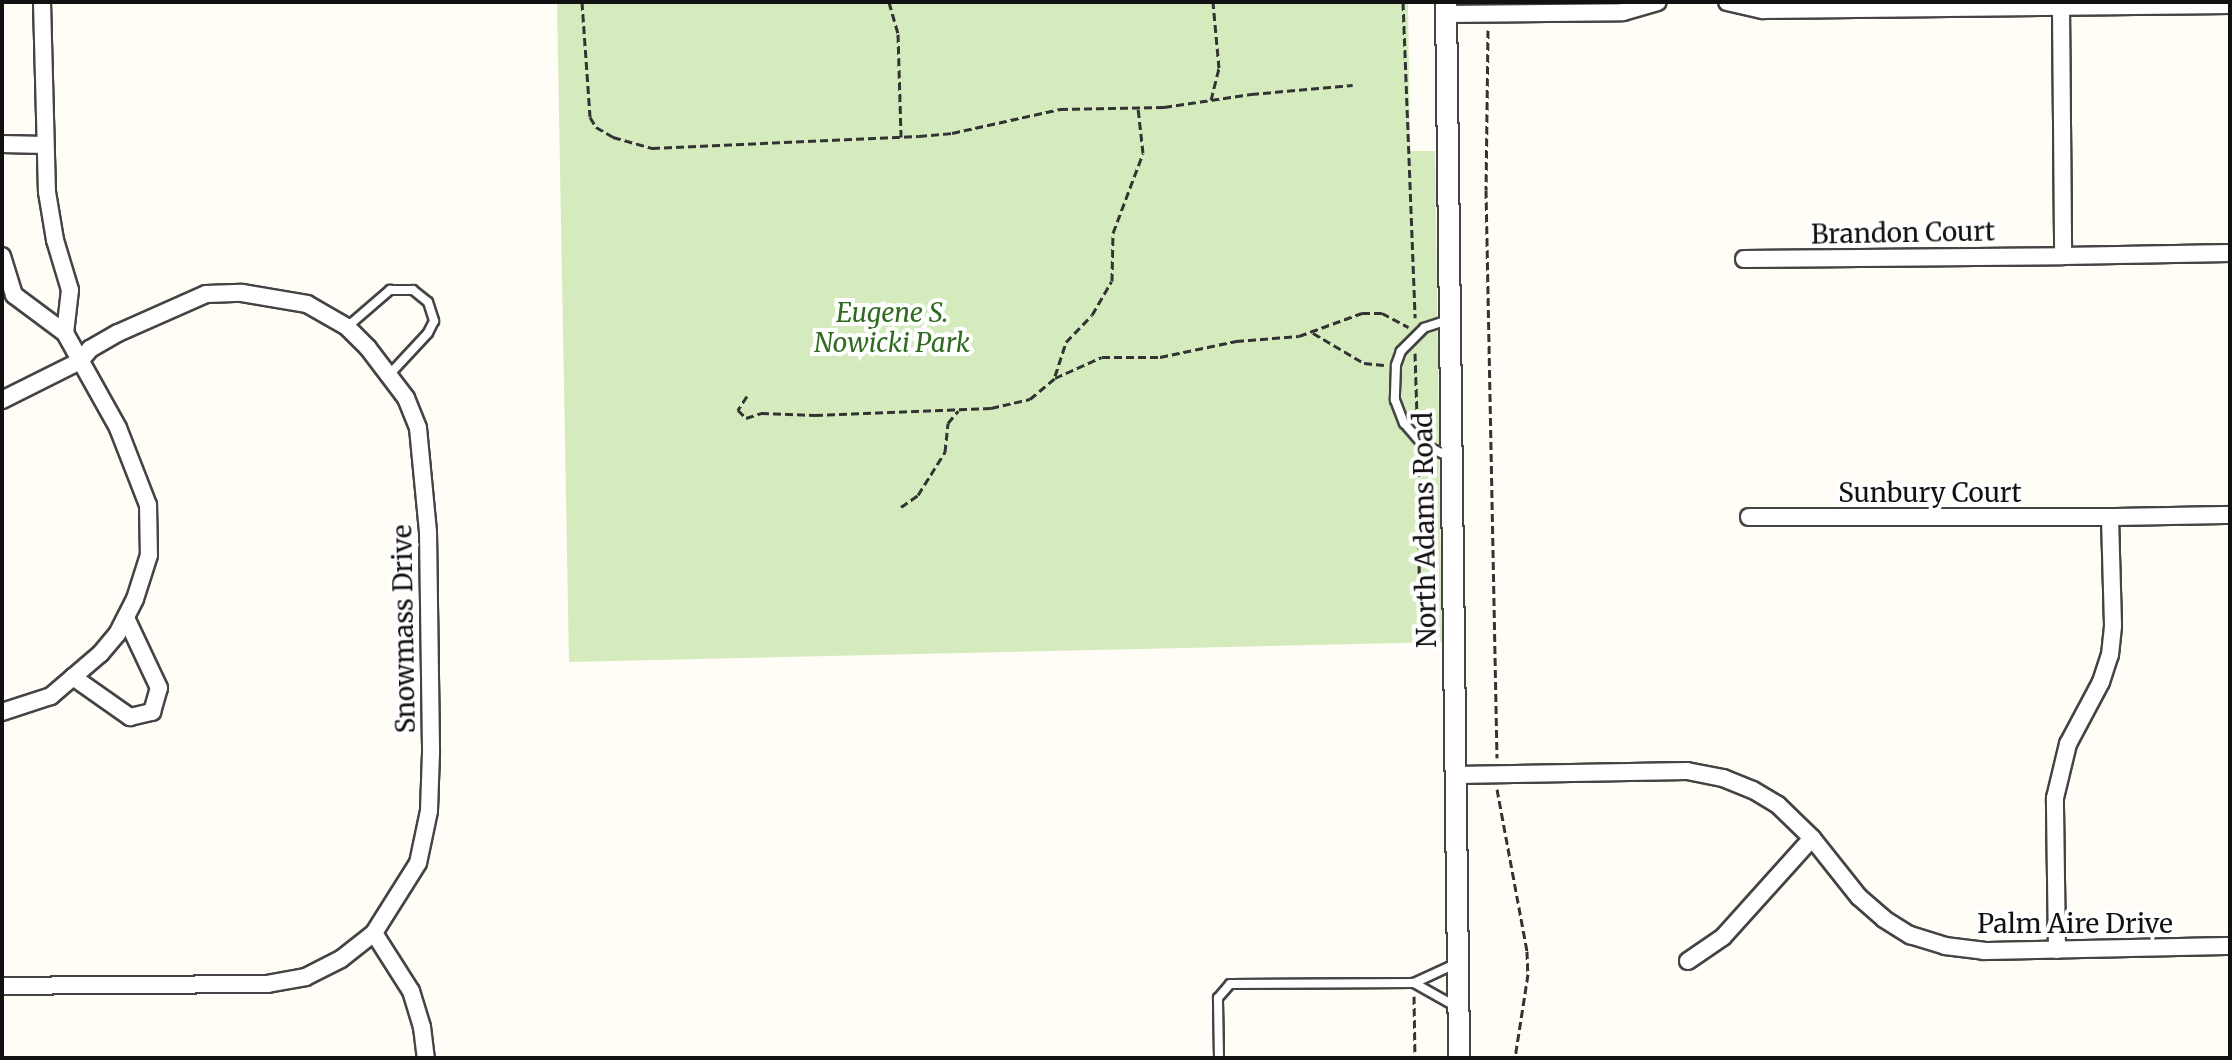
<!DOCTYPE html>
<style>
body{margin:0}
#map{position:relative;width:2232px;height:1060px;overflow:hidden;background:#fffdf5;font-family:Merriweather,serif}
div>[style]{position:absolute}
.green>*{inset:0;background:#d5ebbd}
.path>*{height:3px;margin-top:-1.5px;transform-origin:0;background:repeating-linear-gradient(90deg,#333 0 8px,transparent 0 12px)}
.roads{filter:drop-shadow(2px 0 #444) drop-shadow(-2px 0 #444) drop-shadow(0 2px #444) drop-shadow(0 -2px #444)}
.service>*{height:8px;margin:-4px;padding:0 4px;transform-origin:4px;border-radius:4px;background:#fff}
.minor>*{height:16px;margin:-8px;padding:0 8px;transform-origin:8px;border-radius:8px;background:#fff}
.tertiary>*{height:20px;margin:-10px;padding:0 10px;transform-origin:10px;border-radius:10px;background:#fff}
span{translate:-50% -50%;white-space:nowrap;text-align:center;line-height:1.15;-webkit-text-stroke:8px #fff;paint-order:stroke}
.street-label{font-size:26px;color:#111}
.park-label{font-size:26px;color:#2f6b1f;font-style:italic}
.frame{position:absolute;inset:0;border:4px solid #111;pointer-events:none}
</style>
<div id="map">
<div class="green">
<div style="clip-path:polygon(557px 2px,1408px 2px,1410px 151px,1435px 151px,1442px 642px,569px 662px)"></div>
</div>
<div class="path">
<div style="left:582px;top:2px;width:115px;rotate:86deg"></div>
<div style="left:590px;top:117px;width:12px;rotate:59deg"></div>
<div style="left:596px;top:127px;width:20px;rotate:30deg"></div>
<div style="left:613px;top:137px;width:41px;rotate:15.8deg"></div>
<div style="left:652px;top:148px;width:267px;rotate:-2.6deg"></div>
<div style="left:919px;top:136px;width:33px;rotate:-5deg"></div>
<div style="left:952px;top:133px;width:111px;rotate:-12.5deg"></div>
<div style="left:1060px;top:109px;width:104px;rotate:-1.1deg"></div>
<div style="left:1164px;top:107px;width:88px;rotate:-8.5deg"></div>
<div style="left:1251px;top:94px;width:102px;rotate:-5deg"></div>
<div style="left:889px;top:2px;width:33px;rotate:74deg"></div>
<div style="left:898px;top:34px;width:103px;rotate:88.3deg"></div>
<div style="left:1403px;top:2px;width:316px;rotate:87.8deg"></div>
<div style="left:1488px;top:30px;width:160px;rotate:90.7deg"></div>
<div style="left:1486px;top:190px;width:568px;rotate:88.89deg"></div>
<div style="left:1211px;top:100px;width:33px;rotate:-76deg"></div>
<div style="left:1219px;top:68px;width:66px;rotate:-95.2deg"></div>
<div style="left:1313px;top:333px;width:59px;rotate:30.5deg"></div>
<div style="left:1364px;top:363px;width:20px;rotate:6deg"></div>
<div style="left:1415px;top:353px;width:65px;rotate:88.2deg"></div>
<div style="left:1055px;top:376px;width:36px;rotate:-72deg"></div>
<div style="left:1066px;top:342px;width:37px;rotate:-46deg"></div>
<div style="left:1092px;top:315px;width:39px;rotate:-60deg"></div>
<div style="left:1112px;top:281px;width:48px;rotate:-88.8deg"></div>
<div style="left:1113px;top:233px;width:85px;rotate:-69.4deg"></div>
<div style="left:1143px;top:153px;width:45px;rotate:-96.3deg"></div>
<div style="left:747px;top:396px;width:17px;rotate:123deg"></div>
<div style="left:738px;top:410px;width:11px;rotate:45deg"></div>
<div style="left:746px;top:418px;width:16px;rotate:-18deg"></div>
<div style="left:761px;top:413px;width:54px;rotate:2.1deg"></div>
<div style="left:815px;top:415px;width:176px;rotate:-2.3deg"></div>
<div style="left:991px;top:408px;width:40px;rotate:-13deg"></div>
<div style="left:1030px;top:399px;width:33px;rotate:-40deg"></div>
<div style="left:1055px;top:378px;width:51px;rotate:-24.1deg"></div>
<div style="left:1102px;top:357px;width:58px"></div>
<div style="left:1160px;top:357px;width:78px;rotate:-11.9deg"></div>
<div style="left:1236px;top:341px;width:63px;rotate:-4.5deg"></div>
<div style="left:1299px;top:336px;width:67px;rotate:-20.1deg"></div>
<div style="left:1362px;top:313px;width:20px"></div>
<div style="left:1382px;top:313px;width:30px;rotate:28deg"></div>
<div style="left:1418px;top:457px;width:178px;rotate:89.4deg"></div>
<div style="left:901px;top:507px;width:21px;rotate:-35deg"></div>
<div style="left:918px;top:495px;width:51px;rotate:-57.9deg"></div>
<div style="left:945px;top:452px;width:29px;rotate:-84deg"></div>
<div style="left:948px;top:423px;width:16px;rotate:-50deg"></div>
<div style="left:1497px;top:789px;width:165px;rotate:79.5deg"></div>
<div style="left:1527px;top:951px;width:23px;rotate:88deg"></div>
<div style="left:1528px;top:974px;width:85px;rotate:98.8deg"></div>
<div style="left:1414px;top:996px;width:62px;rotate:89.1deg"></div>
</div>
<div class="roads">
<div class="service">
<div style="left:1448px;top:320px;width:25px;rotate:162deg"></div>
<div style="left:1424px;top:328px;width:33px;rotate:135deg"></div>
<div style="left:1401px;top:351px;width:15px;rotate:110deg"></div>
<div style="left:1396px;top:365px;width:35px;rotate:92deg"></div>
<div style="left:1395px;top:400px;width:25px;rotate:69deg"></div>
<div style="left:1404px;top:423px;width:28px;rotate:49deg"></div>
<div style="left:1422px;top:444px;width:31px;rotate:25deg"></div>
<div style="left:347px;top:327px;width:57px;rotate:-40.7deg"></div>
<div style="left:390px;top:290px;width:23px"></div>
<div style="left:413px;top:290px;width:19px;rotate:39deg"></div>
<div style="left:428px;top:302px;width:20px;rotate:72deg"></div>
<div style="left:434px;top:321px;width:13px;rotate:117deg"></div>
<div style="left:428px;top:333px;width:57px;rotate:132.9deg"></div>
<div style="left:1414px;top:983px;width:47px;rotate:29.3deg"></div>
<div style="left:1219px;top:1058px;width:60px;rotate:-91deg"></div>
<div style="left:1218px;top:998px;width:18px;rotate:-49deg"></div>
<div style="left:1230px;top:984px;width:184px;rotate:-0.3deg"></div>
<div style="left:1414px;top:983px;width:45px;rotate:-24.9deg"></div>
</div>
<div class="minor">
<div style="left:42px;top:2px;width:190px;rotate:88.5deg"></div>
<div style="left:47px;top:192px;width:49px;rotate:80.5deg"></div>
<div style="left:55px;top:240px;width:52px;rotate:73.3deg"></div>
<div style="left:70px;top:290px;width:43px;rotate:96.6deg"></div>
<div style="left:1727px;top:2px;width:37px;rotate:13deg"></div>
<div style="left:1763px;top:10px;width:467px;rotate:-0.6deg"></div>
<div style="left:2061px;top:8px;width:248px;rotate:89.5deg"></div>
<div style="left:2063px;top:256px;width:167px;rotate:-1deg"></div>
<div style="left:1446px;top:14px;width:177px;rotate:-0.6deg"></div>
<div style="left:1623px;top:12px;width:36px;rotate:-16deg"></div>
<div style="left:2px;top:144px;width:43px;rotate:1.3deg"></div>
<div style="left:2px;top:256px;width:41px;rotate:72.9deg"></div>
<div style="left:14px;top:295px;width:64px;rotate:36.7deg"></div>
<div style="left:65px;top:333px;width:109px;rotate:60.8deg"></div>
<div style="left:118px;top:428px;width:83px;rotate:68.7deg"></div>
<div style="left:148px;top:505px;width:50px;rotate:88.9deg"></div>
<div style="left:149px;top:555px;width:46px;rotate:107.7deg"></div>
<div style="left:135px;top:599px;width:39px;rotate:117deg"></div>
<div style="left:117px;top:634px;width:26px;rotate:130deg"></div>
<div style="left:100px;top:654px;width:65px;rotate:139.4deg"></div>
<div style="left:51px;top:696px;width:52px;rotate:161.9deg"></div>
<div style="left:1744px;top:259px;width:319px;rotate:-0.5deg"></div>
<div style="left:2px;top:400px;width:87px;rotate:-26.6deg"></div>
<div style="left:80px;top:361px;width:16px;rotate:-50deg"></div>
<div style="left:90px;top:349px;width:32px;rotate:-30deg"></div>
<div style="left:118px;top:333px;width:96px;rotate:-23.9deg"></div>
<div style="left:206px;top:294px;width:36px;rotate:-2deg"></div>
<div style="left:242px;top:293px;width:66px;rotate:9.6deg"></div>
<div style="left:307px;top:304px;width:46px;rotate:29.9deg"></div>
<div style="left:347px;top:327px;width:30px;rotate:45deg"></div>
<div style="left:368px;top:348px;width:63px;rotate:52.8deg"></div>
<div style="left:406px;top:398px;width:32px;rotate:68deg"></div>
<div style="left:418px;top:428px;width:104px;rotate:84.5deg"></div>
<div style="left:428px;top:532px;width:221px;rotate:89.2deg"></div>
<div style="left:431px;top:753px;width:58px;rotate:92deg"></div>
<div style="left:429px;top:811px;width:53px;rotate:101.9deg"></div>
<div style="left:418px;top:863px;width:83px;rotate:122.2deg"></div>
<div style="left:374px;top:933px;width:42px;rotate:141.8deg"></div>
<div style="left:341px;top:959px;width:39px;rotate:153deg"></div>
<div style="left:306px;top:977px;width:39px;rotate:170deg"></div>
<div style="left:268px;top:984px;width:266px;rotate:179.6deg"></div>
<div style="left:1749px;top:517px;width:361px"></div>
<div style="left:73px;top:677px;width:70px;rotate:35.1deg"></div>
<div style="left:130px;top:717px;width:23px;rotate:-13deg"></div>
<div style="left:152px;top:712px;width:25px;rotate:-74deg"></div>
<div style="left:159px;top:688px;width:77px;rotate:-115.2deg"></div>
<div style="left:1456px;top:775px;width:231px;rotate:-1deg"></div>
<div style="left:1687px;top:771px;width:37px;rotate:11deg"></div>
<div style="left:1723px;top:778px;width:32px;rotate:22deg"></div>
<div style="left:1753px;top:790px;width:29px;rotate:31deg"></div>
<div style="left:1778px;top:805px;width:47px;rotate:44.1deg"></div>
<div style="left:1812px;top:838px;width:75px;rotate:51.5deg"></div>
<div style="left:1859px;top:897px;width:33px;rotate:41deg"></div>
<div style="left:1884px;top:919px;width:31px;rotate:32deg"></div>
<div style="left:1910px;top:935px;width:37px;rotate:17deg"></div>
<div style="left:1945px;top:946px;width:39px;rotate:7deg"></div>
<div style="left:1984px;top:951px;width:246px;rotate:-1.2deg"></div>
<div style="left:374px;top:933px;width:69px;rotate:57.5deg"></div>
<div style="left:411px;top:991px;width:38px;rotate:73deg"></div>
<div style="left:422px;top:1027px;width:31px;rotate:83deg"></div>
<div style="left:2057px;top:950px;width:152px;rotate:-90.8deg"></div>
<div style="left:2055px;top:798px;width:56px;rotate:-76.5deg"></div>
<div style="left:2068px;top:744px;width:70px;rotate:-62deg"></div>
<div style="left:2101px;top:682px;width:28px;rotate:-72deg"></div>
<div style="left:2110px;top:655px;width:30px;rotate:-84deg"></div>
<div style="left:2113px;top:625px;width:108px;rotate:-91.6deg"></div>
<div style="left:2110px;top:517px;width:120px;rotate:-1deg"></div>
<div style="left:1688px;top:961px;width:42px;rotate:-34.4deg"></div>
<div style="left:1723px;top:937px;width:133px;rotate:-48deg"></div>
</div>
<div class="tertiary">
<div style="left:1446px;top:2px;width:1056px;rotate:89.29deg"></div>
</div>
</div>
<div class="street-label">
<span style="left:1903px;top:233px;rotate:-1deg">Brandon Court</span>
<span style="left:1930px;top:493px">Sunbury Court</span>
<span style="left:1425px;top:530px;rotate:-91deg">North Adams Road</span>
<span style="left:404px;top:629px;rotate:-91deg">Snowmass Drive</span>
<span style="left:2075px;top:924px">Palm Aire Drive</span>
</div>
<div class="park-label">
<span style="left:892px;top:328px">Eugene S.<br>Nowicki Park</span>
</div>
<div class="frame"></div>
</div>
